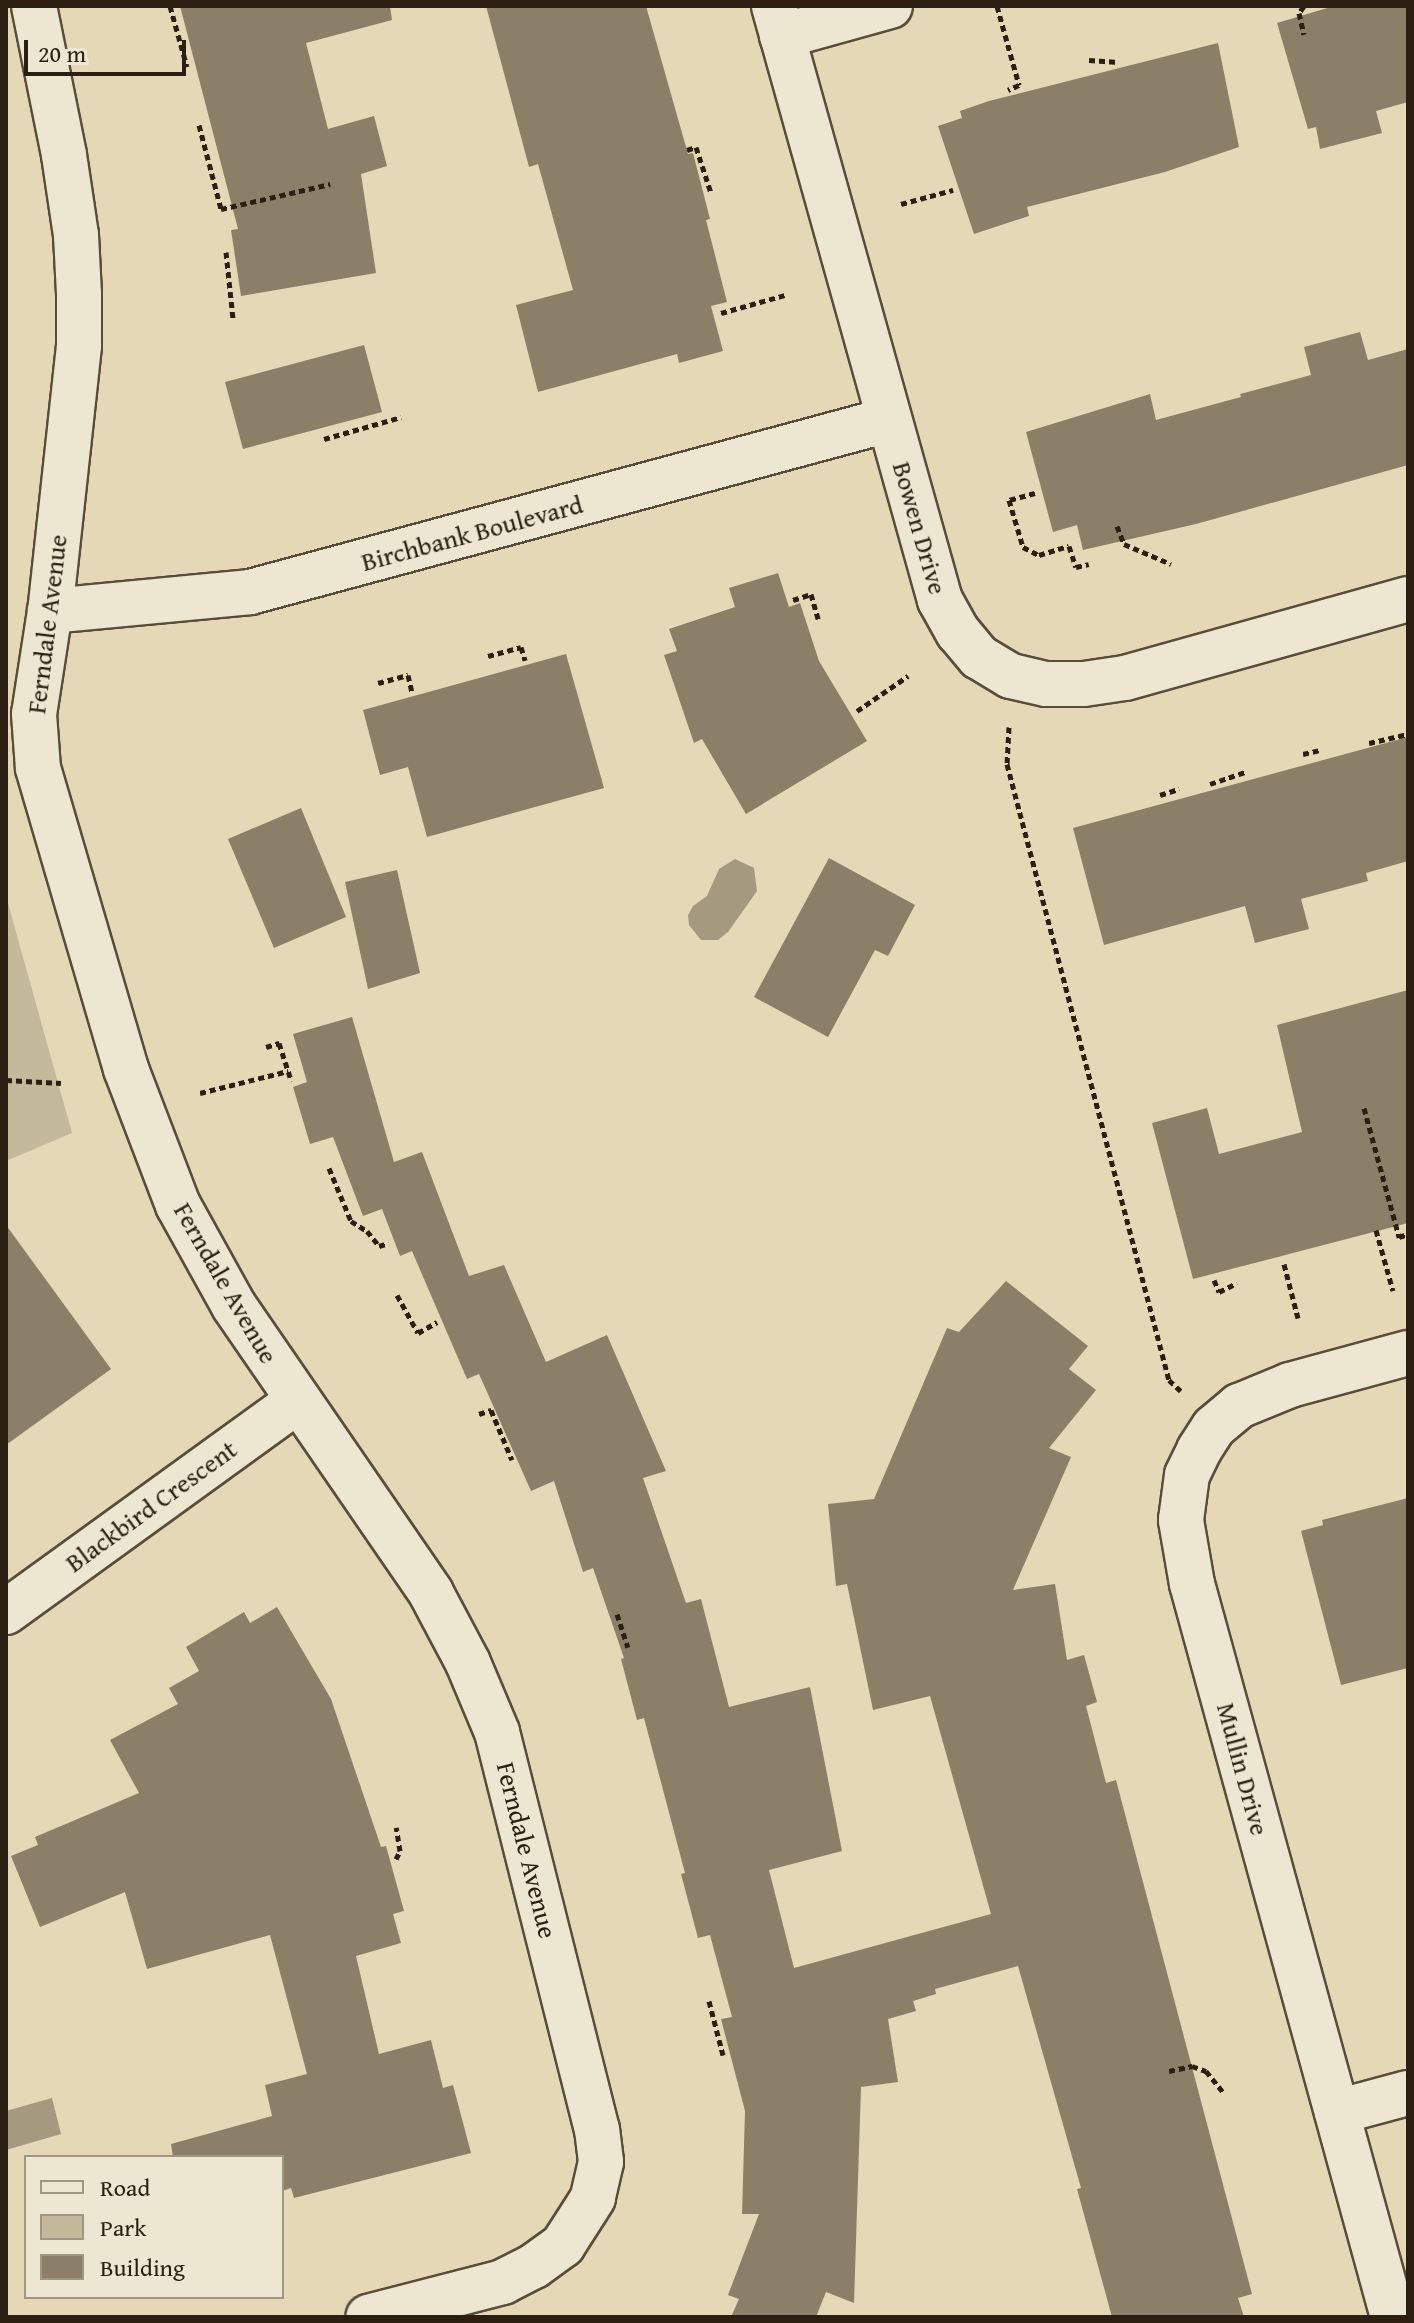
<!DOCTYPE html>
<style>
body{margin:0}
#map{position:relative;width:1414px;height:2323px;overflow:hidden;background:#e4d8b7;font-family:"Gentium Book Plus",serif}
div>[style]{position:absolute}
.green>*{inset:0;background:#c4b99b}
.water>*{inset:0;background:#a5997f}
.building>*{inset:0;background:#8b7f67}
.path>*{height:5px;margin-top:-2.5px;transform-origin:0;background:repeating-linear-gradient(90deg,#2a1f11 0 6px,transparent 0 10px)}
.roads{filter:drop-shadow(2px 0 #584d3a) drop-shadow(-2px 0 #584d3a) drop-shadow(0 2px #584d3a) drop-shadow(0 -2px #584d3a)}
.minor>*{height:44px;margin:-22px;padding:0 22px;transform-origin:22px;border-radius:22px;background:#ede6d0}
span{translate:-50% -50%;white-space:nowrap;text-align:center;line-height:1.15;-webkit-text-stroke:6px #ede6d0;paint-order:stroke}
.street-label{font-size:26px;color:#2a1f11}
.frame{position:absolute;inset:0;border:8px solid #2a1f11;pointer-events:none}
.legend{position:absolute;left:24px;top:2155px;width:260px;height:144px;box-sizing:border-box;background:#ede6d0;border:2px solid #9f9684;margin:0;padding:10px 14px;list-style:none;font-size:24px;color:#2a1f11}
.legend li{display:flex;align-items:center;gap:16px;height:40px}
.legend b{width:40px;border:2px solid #9f9684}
.scale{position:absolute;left:24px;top:40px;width:162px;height:36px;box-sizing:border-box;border:4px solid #2a1f11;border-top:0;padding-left:10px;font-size:24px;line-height:28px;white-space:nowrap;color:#2a1f11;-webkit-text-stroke:6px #ede6d0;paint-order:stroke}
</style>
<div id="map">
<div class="green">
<div style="clip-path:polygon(6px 896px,72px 1133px,6px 1161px)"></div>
</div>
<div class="water">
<div style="clip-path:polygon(735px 859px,754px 868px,757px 891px,728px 932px,718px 940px,701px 940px,689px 925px,688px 915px,693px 906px,707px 896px,719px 869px)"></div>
<div style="clip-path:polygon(52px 2098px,61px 2134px,6px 2150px,6px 2111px)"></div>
</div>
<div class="building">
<div style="clip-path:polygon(180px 6px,390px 6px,392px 20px,306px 43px,328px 129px,374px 116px,387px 166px,361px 174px,376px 273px,241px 296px,231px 230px,238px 229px)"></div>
<div style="clip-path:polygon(486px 6px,646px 6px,688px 154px,693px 153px,710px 219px,706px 220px,727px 302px,711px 306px,723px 351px,679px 363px,677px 354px,538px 392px,516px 305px,573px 290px,538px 164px,529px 167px)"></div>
<div style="clip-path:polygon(1334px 6px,1408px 6px,1408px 102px,1376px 111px,1382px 133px,1320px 149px,1316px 127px,1308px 129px,1277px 23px)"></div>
<div style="clip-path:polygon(1218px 43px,1239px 147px,1165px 172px,1027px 207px,1029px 216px,974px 234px,938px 126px,962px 118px,960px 111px,989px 101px)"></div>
<div style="clip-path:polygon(1360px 332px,1368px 360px,1408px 349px,1408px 465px,1196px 524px,1083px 550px,1077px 525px,1053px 532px,1026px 432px,1150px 394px,1156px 420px,1241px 397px,1240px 394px,1311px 375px,1304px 347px)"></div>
<div style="clip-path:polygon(364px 345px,382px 412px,243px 449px,225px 382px)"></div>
<div style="clip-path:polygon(778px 573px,789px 607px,800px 603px,819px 661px,867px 741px,746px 814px,702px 739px,694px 743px,664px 655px,677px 651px,669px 629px,735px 607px,729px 588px)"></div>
<div style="clip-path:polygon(566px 654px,604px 788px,427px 837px,408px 767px,380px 775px,363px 710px)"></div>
<div style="clip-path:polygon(1408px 737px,1408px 861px,1366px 873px,1368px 881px,1301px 899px,1309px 929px,1255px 943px,1245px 906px,1104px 945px,1073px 828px)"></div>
<div style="clip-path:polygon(301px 808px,346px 917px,274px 948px,228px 839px)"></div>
<div style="clip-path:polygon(829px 858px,915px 905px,888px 956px,875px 950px,828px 1037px,754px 997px)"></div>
<div style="clip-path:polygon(397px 870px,420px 973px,368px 989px,345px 882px)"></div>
<div style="clip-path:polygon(1408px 990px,1408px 1223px,1193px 1279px,1152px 1123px,1207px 1108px,1219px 1154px,1302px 1132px,1277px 1025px)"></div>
<div style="clip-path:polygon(352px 1017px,394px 1162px,422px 1152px,469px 1276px,504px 1265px,546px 1362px,607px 1335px,666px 1471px,643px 1478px,686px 1603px,701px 1599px,729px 1707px,810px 1687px,842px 1851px,769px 1870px,794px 1968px,991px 1914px,930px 1696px,873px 1710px,847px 1584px,836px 1586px,828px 1504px,874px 1499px,947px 1328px,959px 1332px,1006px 1281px,1088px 1346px,1069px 1369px,1096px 1390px,1049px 1448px,1071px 1457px,1013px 1590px,1055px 1584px,1067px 1660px,1084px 1655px,1097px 1702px,1086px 1706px,1106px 1783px,1116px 1780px,1252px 2294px,1238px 2298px,1244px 2317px,1112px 2317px,1077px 2189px,1081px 2188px,1018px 1966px,935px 1989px,936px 1994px,913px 2001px,916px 2011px,888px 2019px,898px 2082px,861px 2087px,854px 2303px,826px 2292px,816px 2317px,731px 2317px,739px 2299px,728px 2295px,759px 2214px,742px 2214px,745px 2111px,721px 2019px,732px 2017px,710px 1935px,698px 1938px,681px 1874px,685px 1873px,644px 1718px,637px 1720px,621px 1659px,624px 1658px,593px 1568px,583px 1572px,554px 1481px,531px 1491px,479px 1374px,467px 1379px,412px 1251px,400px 1256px,382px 1209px,363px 1216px,333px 1137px,310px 1144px,293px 1087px,307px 1082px,293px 1034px)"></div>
<div style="clip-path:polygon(6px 1225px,111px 1369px,6px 1445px)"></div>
<div style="clip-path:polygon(1408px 1498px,1408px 1668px,1341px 1685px,1301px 1531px,1323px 1525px,1322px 1520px)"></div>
<div style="clip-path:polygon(277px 1607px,331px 1699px,381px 1847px,386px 1846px,404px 1911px,393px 1914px,401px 1943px,356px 1956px,379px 2054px,431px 2040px,443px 2088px,453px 2085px,471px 2153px,294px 2198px,291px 2188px,282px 2191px,282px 2157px,173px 2157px,171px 2144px,272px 2116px,265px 2085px,307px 2074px,270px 1935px,147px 1969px,125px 1892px,40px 1927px,11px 1856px,38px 1845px,35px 1837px,139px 1793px,110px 1740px,178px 1704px,169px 1688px,199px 1671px,186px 1647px,244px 1612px,250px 1623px)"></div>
</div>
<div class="path">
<div style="left:170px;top:6px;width:63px;rotate:74.4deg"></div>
<div style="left:997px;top:6px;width:82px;rotate:74.4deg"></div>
<div style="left:1019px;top:85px;width:12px;rotate:156deg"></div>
<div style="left:1304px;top:6px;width:9px;rotate:126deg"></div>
<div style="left:1299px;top:13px;width:22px;rotate:77deg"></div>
<div style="left:1089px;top:60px;width:29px;rotate:4deg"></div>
<div style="left:199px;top:125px;width:87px;rotate:75.3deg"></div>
<div style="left:221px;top:209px;width:112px;rotate:-12.9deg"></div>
<div style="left:687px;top:150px;width:9px;rotate:-18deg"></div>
<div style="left:696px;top:147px;width:48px;rotate:71.9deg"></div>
<div style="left:901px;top:204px;width:54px;rotate:-15.1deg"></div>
<div style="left:226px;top:252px;width:67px;rotate:84deg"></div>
<div style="left:721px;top:313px;width:66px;rotate:-15.7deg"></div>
<div style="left:324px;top:439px;width:80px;rotate:-15.9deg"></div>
<div style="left:1035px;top:493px;width:27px;rotate:165deg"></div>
<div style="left:1009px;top:500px;width:49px;rotate:73.4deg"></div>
<div style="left:1023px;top:547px;width:18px;rotate:27deg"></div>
<div style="left:1039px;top:555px;width:31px;rotate:-17deg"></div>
<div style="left:1069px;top:546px;width:22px;rotate:72deg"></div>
<div style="left:1076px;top:567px;width:13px;rotate:-13deg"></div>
<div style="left:1117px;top:526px;width:19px;rotate:69deg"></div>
<div style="left:1124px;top:544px;width:51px;rotate:23.1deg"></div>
<div style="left:793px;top:600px;width:19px;rotate:-18deg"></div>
<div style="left:811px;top:594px;width:26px;rotate:74deg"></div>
<div style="left:488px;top:656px;width:34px;rotate:-15deg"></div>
<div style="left:521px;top:647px;width:14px;rotate:73deg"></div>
<div style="left:378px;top:683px;width:31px;rotate:-15deg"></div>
<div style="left:408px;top:675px;width:17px;rotate:77deg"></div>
<div style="left:857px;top:711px;width:62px;rotate:-34.5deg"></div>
<div style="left:1009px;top:727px;width:37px;rotate:93deg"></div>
<div style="left:1007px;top:764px;width:637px;rotate:75.27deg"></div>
<div style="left:1169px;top:1380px;width:16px;rotate:43deg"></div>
<div style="left:1369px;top:743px;width:40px;rotate:-13deg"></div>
<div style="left:1303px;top:754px;width:17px;rotate:-13deg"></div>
<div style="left:1210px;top:784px;width:39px;rotate:-19deg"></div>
<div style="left:1160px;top:795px;width:20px;rotate:-18deg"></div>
<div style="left:266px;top:1047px;width:14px;rotate:-17deg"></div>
<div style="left:279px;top:1043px;width:40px;rotate:72deg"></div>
<div style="left:6px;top:1080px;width:55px;rotate:3.1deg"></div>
<div style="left:200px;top:1093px;width:91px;rotate:-14deg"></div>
<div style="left:1364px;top:1108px;width:134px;rotate:74.8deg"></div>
<div style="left:1399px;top:1237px;width:9px;rotate:-18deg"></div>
<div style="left:329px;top:1168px;width:57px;rotate:67.5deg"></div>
<div style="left:351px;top:1221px;width:19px;rotate:32deg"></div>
<div style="left:367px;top:1231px;width:19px;rotate:51deg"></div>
<div style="left:379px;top:1246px;width:10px;rotate:-17deg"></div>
<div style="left:1376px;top:1230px;width:63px;rotate:74.4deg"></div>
<div style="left:1284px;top:1264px;width:56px;rotate:75.5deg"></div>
<div style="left:1214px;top:1280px;width:13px;rotate:67deg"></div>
<div style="left:1219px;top:1292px;width:20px;rotate:-27deg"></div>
<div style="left:397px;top:1295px;width:43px;rotate:61.1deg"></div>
<div style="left:418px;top:1333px;width:22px;rotate:-30deg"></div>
<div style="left:479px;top:1414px;width:13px;rotate:-18deg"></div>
<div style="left:491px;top:1410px;width:54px;rotate:67.2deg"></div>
<div style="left:617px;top:1614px;width:35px;rotate:72deg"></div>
<div style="left:396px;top:1859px;width:9px;rotate:-63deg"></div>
<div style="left:400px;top:1851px;width:24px;rotate:-99deg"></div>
<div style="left:709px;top:2001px;width:56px;rotate:75.5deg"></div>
<div style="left:1169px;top:2071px;width:24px;rotate:-12deg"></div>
<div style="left:1192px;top:2066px;width:15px;rotate:20deg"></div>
<div style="left:1206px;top:2071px;width:28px;rotate:51deg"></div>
</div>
<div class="roads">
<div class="minor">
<div style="left:34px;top:6px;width:152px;rotate:78.6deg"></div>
<div style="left:64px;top:155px;width:81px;rotate:81.5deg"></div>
<div style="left:76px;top:235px;width:59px;rotate:87.1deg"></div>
<div style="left:79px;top:294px;width:52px;rotate:90deg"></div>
<div style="left:79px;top:346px;width:267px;rotate:96.2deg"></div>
<div style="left:50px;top:611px;width:104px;rotate:98.8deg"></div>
<div style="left:34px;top:714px;width:54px;rotate:85.8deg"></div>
<div style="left:38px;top:768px;width:314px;rotate:73.7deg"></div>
<div style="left:126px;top:1069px;width:146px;rotate:69.1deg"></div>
<div style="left:178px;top:1205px;width:115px;rotate:61deg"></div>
<div style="left:234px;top:1306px;width:348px;rotate:55.5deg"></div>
<div style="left:431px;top:1593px;width:79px;rotate:62.1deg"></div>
<div style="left:468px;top:1663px;width:75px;rotate:67.2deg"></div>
<div style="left:497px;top:1732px;width:409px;rotate:75.9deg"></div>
<div style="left:597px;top:2129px;width:33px;rotate:83deg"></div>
<div style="left:601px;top:2162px;width:37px;rotate:103deg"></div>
<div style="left:593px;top:2198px;width:56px;rotate:122.6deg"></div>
<div style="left:563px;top:2245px;width:36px;rotate:144deg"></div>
<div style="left:534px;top:2266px;width:35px;rotate:153deg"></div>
<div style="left:503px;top:2282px;width:139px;rotate:165.5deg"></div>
<div style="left:774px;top:6px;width:617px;rotate:74.39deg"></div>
<div style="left:940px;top:600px;width:37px;rotate:61deg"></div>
<div style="left:958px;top:632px;width:33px;rotate:50deg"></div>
<div style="left:979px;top:657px;width:37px;rotate:31deg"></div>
<div style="left:1011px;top:676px;width:36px;rotate:13deg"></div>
<div style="left:1046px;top:684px;width:38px"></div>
<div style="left:1084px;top:684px;width:41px;rotate:-8.3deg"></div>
<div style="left:1125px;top:678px;width:294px;rotate:-15.6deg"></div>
<div style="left:782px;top:36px;width:112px;rotate:-15.5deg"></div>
<div style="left:50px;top:611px;width:201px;rotate:-5.4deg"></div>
<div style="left:250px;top:592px;width:661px;rotate:-15.09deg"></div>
<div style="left:6px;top:1612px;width:359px;rotate:-35.9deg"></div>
<div style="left:1337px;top:2112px;width:73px;rotate:-15deg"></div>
<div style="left:1393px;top:2317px;width:760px;rotate:-105.33deg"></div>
<div style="left:1192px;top:1584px;width:65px;rotate:-99.8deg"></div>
<div style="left:1181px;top:1520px;width:45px;rotate:-82.4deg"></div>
<div style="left:1187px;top:1475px;width:28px;rotate:-64deg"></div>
<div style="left:1199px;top:1450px;width:27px;rotate:-57deg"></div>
<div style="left:1214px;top:1427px;width:33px;rotate:-40deg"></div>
<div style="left:1239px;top:1406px;width:55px;rotate:-22.4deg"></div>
<div style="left:1290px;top:1385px;width:122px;rotate:-15.2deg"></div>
</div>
</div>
<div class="street-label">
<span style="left:920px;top:528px;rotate:74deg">Bowen Drive</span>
<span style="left:472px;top:533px;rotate:-15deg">Birchbank Boulevard</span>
<span style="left:47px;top:624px;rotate:-83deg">Ferndale Avenue</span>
<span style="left:226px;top:1283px;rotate:60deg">Ferndale Avenue</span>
<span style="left:151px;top:1506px;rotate:-36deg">Blackbird Crescent</span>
<span style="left:1243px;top:1769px;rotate:75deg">Mullin Drive</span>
<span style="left:527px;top:1850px;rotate:76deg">Ferndale Avenue</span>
</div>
<div class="frame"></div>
<ul class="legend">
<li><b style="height:10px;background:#ede6d0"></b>Road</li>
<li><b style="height:22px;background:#c4b99b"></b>Park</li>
<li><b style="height:22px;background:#8b7f67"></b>Building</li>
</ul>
<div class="scale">20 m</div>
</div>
